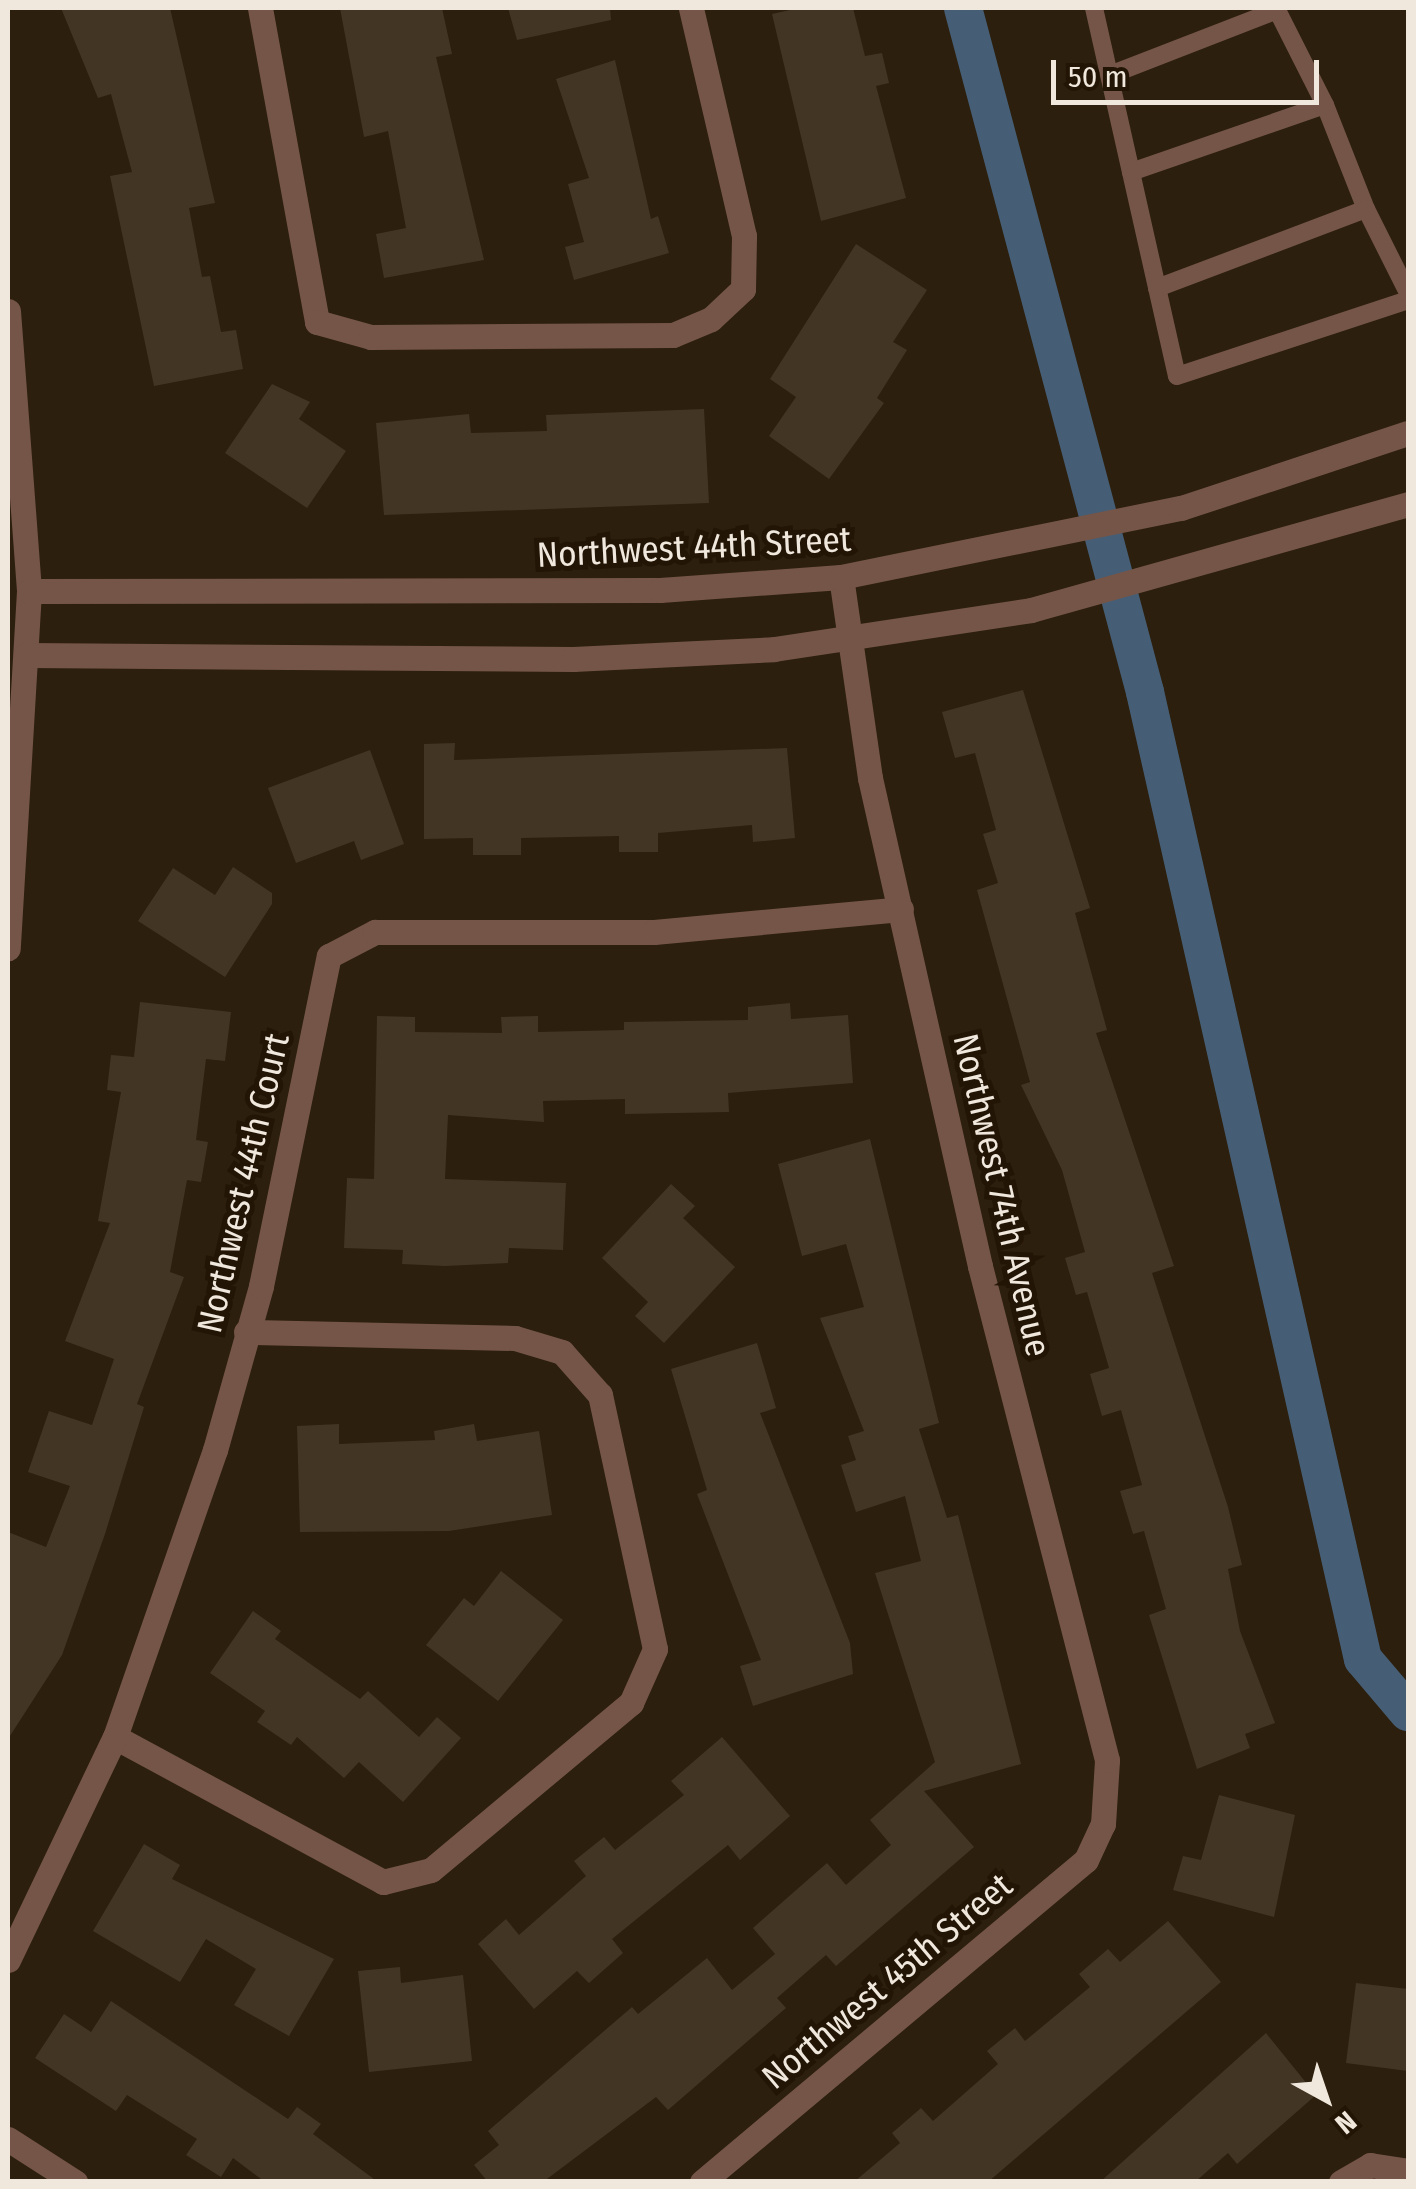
<!DOCTYPE html>
<style>
body{margin:0}
#map{position:relative;width:1416px;height:2189px;overflow:hidden;background:#2c1f0d;font-family:"Fira Sans Condensed",sans-serif}
div>[style]{position:absolute}
.canal>*{height:38px;margin:-19px;padding:0 19px;transform-origin:19px;border-radius:19px;background:#465e75}
.building>*{inset:0;background:#433523}
.service>*{height:18px;margin:-9px;padding:0 9px;transform-origin:9px;border-radius:9px;background:#755548}
.minor>*{height:25px;margin:-12.5px;padding:0 12.5px;transform-origin:12.5px;border-radius:12.5px;background:#755548}
.tertiary>*{height:25px;margin:-12.5px;padding:0 12.5px;transform-origin:12.5px;border-radius:12.5px;background:#755548}
span{translate:-50% -50%;white-space:nowrap;text-align:center;line-height:1.15;-webkit-text-stroke:10px #221505;paint-order:stroke}
.street-label{font-size:35px;color:#f1e8dd}
.frame{position:absolute;inset:0;border:10px solid #f1e8dd;pointer-events:none}
.north{position:absolute;left:1276px;top:2049px;width:100px;height:100px;-webkit-text-stroke:8px #221505;paint-order:stroke;rotate:140deg;font-size:28px;font-weight:700;line-height:40px;text-align:center;color:#f1e8dd}
.north::after{content:'';display:block;margin:auto;width:35px;height:45px;background:#f1e8dd;clip-path:polygon(50% 0,100% 100%,50% 72%,0 100%)}
.scale{position:absolute;left:1051px;top:60px;width:268px;height:45px;box-sizing:border-box;border:5px solid #f1e8dd;border-top:0;padding-left:12px;font-size:30px;line-height:35px;white-space:nowrap;color:#f1e8dd;-webkit-text-stroke:8px #221505;paint-order:stroke}
</style>
<div id="map">
<div class="canal">
<div style="left:963px;top:8px;width:708px;rotate:75.1deg"></div>
<div style="left:1145px;top:692px;width:991px;rotate:77.3deg"></div>
<div style="left:1363px;top:1659px;width:70px;rotate:49.7deg"></div>
</div>
<div class="building">
<div style="clip-path:polygon(61px 8px,170px 8px,215px 203px,189px 208px,202px 277px,210px 276px,221px 332px,236px 330px,243px 369px,154px 386px,110px 176px,132px 172px,111px 94px,98px 98px)"></div>
<div style="clip-path:polygon(340px 8px,442px 8px,452px 54px,436px 57px,484px 260px,384px 278px,376px 234px,406px 228px,388px 131px,364px 137px)"></div>
<div style="clip-path:polygon(508px 8px,610px 8px,611px 20px,517px 40px)"></div>
<div style="clip-path:polygon(799px 8px,853px 8px,865px 56px,882px 53px,889px 83px,876px 86px,906px 198px,821px 221px,772px 14px)"></div>
<div style="clip-path:polygon(615px 60px,651px 219px,658px 216px,669px 253px,574px 280px,565px 247px,584px 242px,568px 184px,589px 178px,556px 79px)"></div>
<div style="clip-path:polygon(856px 244px,927px 290px,893px 342px,907px 350px,877px 398px,884px 403px,829px 479px,769px 436px,796px 397px,770px 379px)"></div>
<div style="clip-path:polygon(272px 384px,310px 402px,299px 419px,346px 451px,307px 508px,225px 453px)"></div>
<div style="clip-path:polygon(704px 409px,709px 503px,384px 515px,376px 423px,469px 414px,471px 433px,547px 431px,546px 415px)"></div>
<div style="clip-path:polygon(1023px 690px,1090px 908px,1075px 913px,1107px 1030px,1096px 1033px,1174px 1266px,1152px 1273px,1228px 1507px,1242px 1565px,1228px 1569px,1240px 1631px,1275px 1723px,1245px 1734px,1250px 1748px,1197px 1769px,1149px 1615px,1166px 1609px,1144px 1531px,1133px 1534px,1120px 1491px,1142px 1485px,1121px 1410px,1102px 1416px,1090px 1374px,1109px 1368px,1087px 1292px,1076px 1295px,1065px 1258px,1085px 1252px,1062px 1170px,1021px 1085px,1030px 1082px,977px 890px,998px 883px,983px 834px,996px 830px,975px 753px,955px 758px,942px 712px)"></div>
<div style="clip-path:polygon(455px 743px,454px 760px,787px 748px,795px 838px,753px 842px,752px 825px,658px 833px,658px 852px,619px 852px,619px 836px,521px 838px,521px 855px,473px 855px,473px 838px,424px 839px,424px 744px)"></div>
<div style="clip-path:polygon(370px 750px,404px 844px,361px 860px,354px 841px,296px 863px,268px 788px)"></div>
<div style="clip-path:polygon(233px 867px,272px 893px,272px 904px,225px 977px,138px 921px,173px 868px,215px 895px)"></div>
<div style="clip-path:polygon(140px 1002px,231px 1012px,225px 1061px,206px 1059px,196px 1140px,208px 1142px,201px 1182px,187px 1180px,170px 1272px,184px 1277px,137px 1404px,144px 1407px,105px 1534px,62px 1655px,8px 1739px,8px 1532px,46px 1547px,70px 1486px,28px 1472px,49px 1411px,92px 1425px,114px 1359px,65px 1341px,110px 1223px,98px 1221px,121px 1092px,107px 1090px,111px 1055px,134px 1057px)"></div>
<div style="clip-path:polygon(790px 1003px,791px 1019px,848px 1015px,853px 1083px,728px 1093px,729px 1112px,625px 1114px,625px 1099px,543px 1101px,544px 1122px,448px 1115px,445px 1179px,566px 1183px,563px 1250px,509px 1248px,508px 1263px,445px 1266px,402px 1264px,403px 1250px,344px 1248px,347px 1178px,374px 1179px,377px 1016px,415px 1017px,415px 1032px,502px 1033px,501px 1017px,538px 1016px,538px 1032px,624px 1030px,624px 1022px,748px 1020px,748px 1007px)"></div>
<div style="clip-path:polygon(870px 1139px,939px 1423px,919px 1429px,947px 1518px,958px 1515px,1021px 1764px,924px 1791px,974px 1847px,836px 1966px,826px 1955px,777px 1998px,786px 2008px,668px 2110px,656px 2097px,543px 2182px,488px 2182px,474px 2165px,499px 2145px,488px 2131px,632px 2007px,638px 2014px,707px 1958px,732px 1990px,775px 1954px,753px 1928px,827px 1863px,846px 1885px,891px 1845px,870px 1820px,935px 1762px,875px 1573px,921px 1561px,905px 1496px,856px 1512px,841px 1465px,856px 1460px,848px 1436px,864px 1431px,820px 1318px,864px 1307px,846px 1244px,802px 1256px,778px 1164px)"></div>
<div style="clip-path:polygon(671px 1184px,695px 1206px,683px 1218px,735px 1267px,664px 1343px,635px 1316px,648px 1302px,602px 1258px)"></div>
<div style="clip-path:polygon(757px 1343px,776px 1408px,760px 1413px,850px 1643px,853px 1674px,753px 1706px,740px 1666px,761px 1660px,697px 1494px,707px 1490px,671px 1369px)"></div>
<div style="clip-path:polygon(339px 1424px,339px 1444px,435px 1440px,434px 1431px,474px 1424px,477px 1441px,539px 1431px,552px 1515px,449px 1531px,300px 1532px,297px 1426px)"></div>
<div style="clip-path:polygon(501px 1571px,563px 1620px,498px 1701px,426px 1645px,464px 1598px,474px 1606px)"></div>
<div style="clip-path:polygon(253px 1611px,281px 1631px,275px 1639px,360px 1699px,368px 1691px,419px 1737px,437px 1717px,461px 1738px,403px 1802px,359px 1762px,344px 1778px,297px 1737px,291px 1745px,257px 1722px,265px 1711px,210px 1673px)"></div>
<div style="clip-path:polygon(722px 1737px,790px 1816px,740px 1860px,728px 1845px,612px 1939px,623px 1953px,589px 1983px,577px 1971px,534px 2009px,478px 1944px,506px 1919px,519px 1935px,586px 1876px,574px 1861px,604px 1837px,615px 1850px,684px 1795px,671px 1781px)"></div>
<div style="clip-path:polygon(1219px 1795px,1295px 1815px,1274px 1917px,1173px 1890px,1183px 1856px,1201px 1860px)"></div>
<div style="clip-path:polygon(144px 1844px,180px 1865px,172px 1879px,334px 1959px,289px 2036px,234px 2005px,256px 1969px,206px 1939px,180px 1982px,93px 1931px)"></div>
<div style="clip-path:polygon(1168px 1921px,1221px 1982px,988px 2182px,854px 2182px,900px 2143px,892px 2133px,921px 2108px,933px 2121px,998px 2064px,987px 2051px,1015px 2028px,1025px 2041px,1090px 1987px,1079px 1974px,1108px 1949px,1120px 1962px)"></div>
<div style="clip-path:polygon(400px 1967px,401px 1983px,463px 1975px,472px 2061px,369px 2072px,358px 1971px)"></div>
<div style="clip-path:polygon(1356px 1983px,1408px 1989px,1408px 2071px,1346px 2063px)"></div>
<div style="clip-path:polygon(111px 2001px,288px 2119px,297px 2107px,321px 2124px,313px 2134px,378px 2182px,265px 2182px,233px 2158px,221px 2177px,186px 2155px,197px 2139px,127px 2095px,116px 2111px,35px 2058px,64px 2014px,91px 2032px)"></div>
<div style="clip-path:polygon(1266px 2033px,1316px 2095px,1237px 2164px,1228px 2153px,1195px 2182px,1100px 2182px)"></div>
</div>
<div class="service">
<div style="left:1094px;top:8px;width:377px;rotate:77.3deg"></div>
<div style="left:1177px;top:376px;width:243px;rotate:-18.2deg"></div>
<div style="left:1276px;top:8px;width:109px;rotate:63.2deg"></div>
<div style="left:1110px;top:75px;width:180px;rotate:-21.2deg"></div>
<div style="left:1131px;top:172px;width:205px;rotate:-19.1deg"></div>
<div style="left:1325px;top:105px;width:112px;rotate:68.5deg"></div>
<div style="left:1157px;top:288px;width:223px;rotate:-20.7deg"></div>
<div style="left:1366px;top:209px;width:94px;rotate:63.4deg"></div>
</div>
<div class="minor">
<div style="left:260px;top:8px;width:319px;rotate:79.7deg"></div>
<div style="left:317px;top:322px;width:56px;rotate:15.5deg"></div>
<div style="left:371px;top:337px;width:302px;rotate:-0.4deg"></div>
<div style="left:673px;top:335px;width:41px;rotate:-22.8deg"></div>
<div style="left:711px;top:319px;width:44px;rotate:-43.2deg"></div>
<div style="left:743px;top:289px;width:53px;rotate:-88.9deg"></div>
<div style="left:744px;top:236px;width:234px;rotate:-103.1deg"></div>
<div style="left:115px;top:1737px;width:305px;rotate:28.4deg"></div>
<div style="left:383px;top:1882px;width:49px;rotate:-14deg"></div>
<div style="left:431px;top:1870px;width:261px;rotate:-39.9deg"></div>
<div style="left:631px;top:1703px;width:59px;rotate:-66deg"></div>
<div style="left:655px;top:1649px;width:260px;rotate:-102.2deg"></div>
<div style="left:600px;top:1395px;width:57px;rotate:-131.5deg"></div>
<div style="left:562px;top:1352px;width:49px;rotate:-163.4deg"></div>
<div style="left:515px;top:1338px;width:269px;rotate:-178.7deg"></div>
<div style="left:8px;top:1960px;width:247px;rotate:-64.4deg"></div>
<div style="left:115px;top:1737px;width:304px;rotate:-70.8deg"></div>
<div style="left:215px;top:1450px;width:170px;rotate:-74.3deg"></div>
<div style="left:261px;top:1286px;width:337px;rotate:-78.4deg"></div>
<div style="left:329px;top:956px;width:52px;rotate:-27.6deg"></div>
<div style="left:375px;top:932px;width:279px"></div>
<div style="left:654px;top:932px;width:248px;rotate:-5.3deg"></div>
<div style="left:8px;top:2139px;width:80px;rotate:32.7deg"></div>
<div style="left:702px;top:2182px;width:501px;rotate:-39.98deg"></div>
<div style="left:1086px;top:1860px;width:40px;rotate:-65deg"></div>
<div style="left:1103px;top:1824px;width:64px;rotate:-86.4deg"></div>
<div style="left:1107px;top:1760px;width:510px;rotate:-104.42deg"></div>
<div style="left:980px;top:1266px;width:500px;rotate:-102.7deg"></div>
<div style="left:870px;top:778px;width:203px;rotate:-98.2deg"></div>
<div style="left:1341px;top:2182px;width:34px;rotate:-30deg"></div>
<div style="left:1370px;top:2165px;width:38px;rotate:9deg"></div>
</div>
<div class="tertiary">
<div style="left:8px;top:311px;width:281px;rotate:85.7deg"></div>
<div style="left:29px;top:591px;width:358px;rotate:93.4deg"></div>
<div style="left:29px;top:591px;width:631px;rotate:-0.09deg"></div>
<div style="left:660px;top:590px;width:181px;rotate:-4.1deg"></div>
<div style="left:841px;top:577px;width:347px;rotate:-11.5deg"></div>
<div style="left:1181px;top:508px;width:239px;rotate:-18.3deg"></div>
<div style="left:26px;top:655px;width:547px;rotate:0.42deg"></div>
<div style="left:573px;top:659px;width:201px;rotate:-2.8deg"></div>
<div style="left:774px;top:649px;width:260px;rotate:-8.6deg"></div>
<div style="left:1031px;top:610px;width:392px;rotate:-15.7deg"></div>
</div>
<div class="street-label">
<span style="left:694px;top:547px;rotate:-3deg">Northwest 44th Street</span>
<span style="left:243px;top:1183px;rotate:-77deg">Northwest 44th Court</span>
<span style="left:1002px;top:1195px;rotate:77deg">Northwest 74th Avenue</span>
<span style="left:887px;top:1981px;rotate:-40deg">Northwest 45th Street</span>
</div>
<div class="frame"></div>
<div class="north">N</div>
<div class="scale">50 m</div>
</div>
